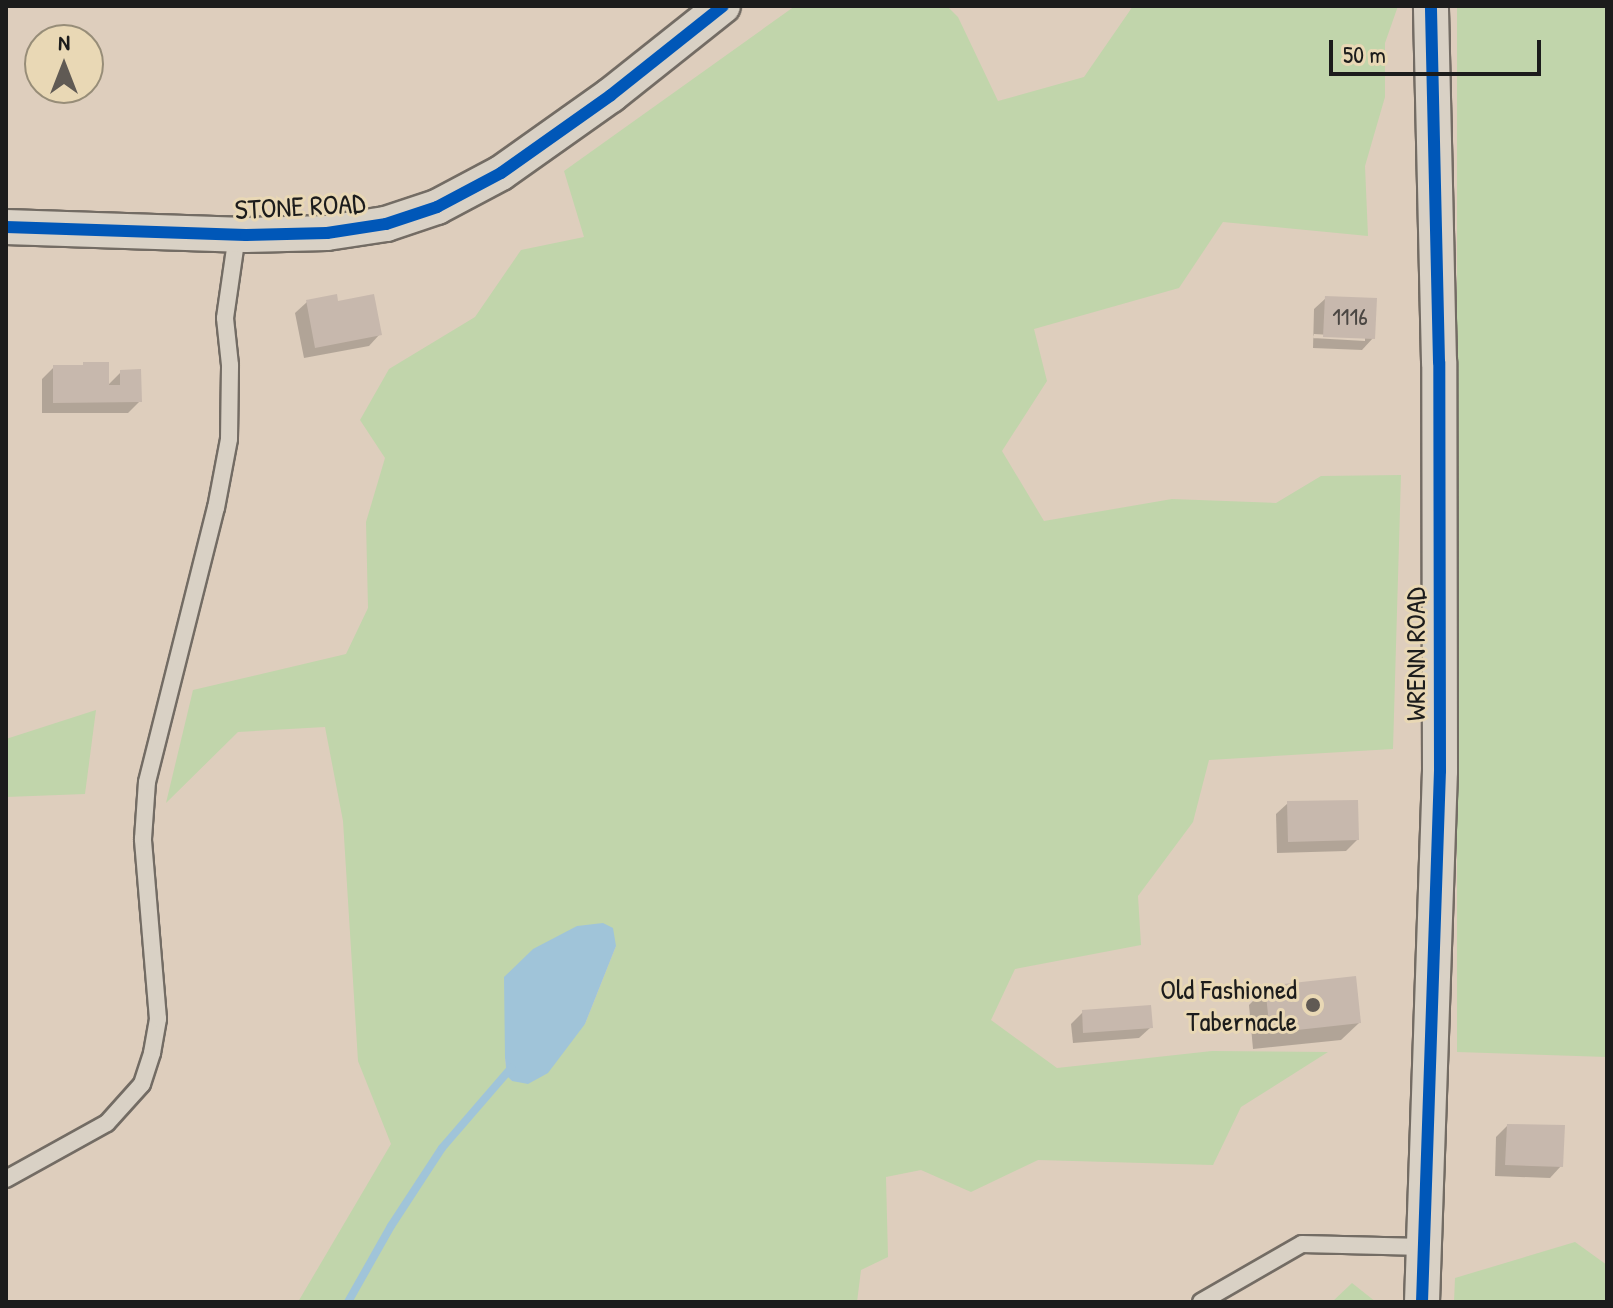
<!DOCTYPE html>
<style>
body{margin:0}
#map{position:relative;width:1613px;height:1308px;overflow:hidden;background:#decebd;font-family:"Patrick Hand",sans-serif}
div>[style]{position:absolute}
.green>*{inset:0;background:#c1d5ab}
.water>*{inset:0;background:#a0c4d9}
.shadow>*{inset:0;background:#0003}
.stream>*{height:8px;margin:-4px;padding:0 4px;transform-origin:4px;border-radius:4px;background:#a0c4d9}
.building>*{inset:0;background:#c7b8ad}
.roads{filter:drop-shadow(2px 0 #736c64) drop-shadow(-2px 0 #736c64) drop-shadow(0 2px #736c64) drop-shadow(0 -2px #736c64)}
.service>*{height:16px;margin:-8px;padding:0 8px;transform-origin:8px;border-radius:8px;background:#d9d1c5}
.minor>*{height:34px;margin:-17px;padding:0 17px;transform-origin:17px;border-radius:17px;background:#d9d1c5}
.cycleway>*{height:12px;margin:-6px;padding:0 6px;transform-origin:6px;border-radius:6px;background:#0057b8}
.dots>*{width:22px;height:22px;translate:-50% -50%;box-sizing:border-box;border:4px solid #e9d8b5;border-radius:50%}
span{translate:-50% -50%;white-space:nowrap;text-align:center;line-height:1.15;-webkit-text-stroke:6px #e9d8b5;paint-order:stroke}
.number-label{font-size:24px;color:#4a4642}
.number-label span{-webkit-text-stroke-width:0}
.street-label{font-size:28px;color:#1c1c1c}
.poi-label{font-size:28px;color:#1c1c1c}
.right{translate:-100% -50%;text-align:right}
.frame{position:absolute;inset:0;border:8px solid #1c1c1c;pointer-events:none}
.north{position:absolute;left:24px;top:24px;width:80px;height:80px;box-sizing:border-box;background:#e9d8b5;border:2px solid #978d78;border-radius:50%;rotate:0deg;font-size:22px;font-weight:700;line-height:32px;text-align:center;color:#1c1c1c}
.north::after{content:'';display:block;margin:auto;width:28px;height:36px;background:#605a54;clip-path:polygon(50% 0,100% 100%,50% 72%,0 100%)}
.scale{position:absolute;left:1329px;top:40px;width:212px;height:36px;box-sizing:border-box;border:4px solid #1c1c1c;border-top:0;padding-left:10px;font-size:24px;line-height:28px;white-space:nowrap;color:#1c1c1c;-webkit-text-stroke:6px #e9d8b5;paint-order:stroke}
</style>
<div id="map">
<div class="green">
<div style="clip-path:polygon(evenodd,795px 6px,947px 6px,958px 17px,998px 101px,1084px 77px,1133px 6px,1398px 6px,1385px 43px,1385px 97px,1365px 166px,1368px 236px,1223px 222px,1179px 288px,1034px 329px,1047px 381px,1002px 451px,1044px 521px,1172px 499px,1276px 503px,1321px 476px,1401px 475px,1393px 749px,1209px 760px,1193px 822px,1138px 896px,1141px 945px,1015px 969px,991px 1020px,1057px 1068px,1212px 1051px,1328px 1052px,1241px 1107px,1213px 1165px,1038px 1160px,971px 1192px,921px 1170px,886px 1177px,888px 1257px,861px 1270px,857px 1302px,298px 1302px,391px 1144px,358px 1061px,343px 821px,325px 727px,238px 732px,166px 803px,193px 690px,346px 654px,368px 608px,366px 522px,385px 458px,360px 420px,389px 369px,475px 317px,521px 250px,584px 237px,564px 171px,795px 6px,616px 946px,585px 1024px,512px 1081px,507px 1075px,505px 1058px,616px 946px)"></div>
<div style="clip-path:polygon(1457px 6px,1607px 6px,1607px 1057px,1457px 1052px)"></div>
<div style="clip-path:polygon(96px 710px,85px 794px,6px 797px,6px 739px)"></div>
<div style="clip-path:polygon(1575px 1242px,1607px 1265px,1607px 1302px,1454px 1302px,1455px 1278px)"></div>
<div style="clip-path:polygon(1352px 1283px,1376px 1302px,1332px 1302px)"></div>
</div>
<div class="water">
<div style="clip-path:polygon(603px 923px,613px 928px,616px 946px,585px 1024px,548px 1073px,528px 1084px,512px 1081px,507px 1076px,505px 1058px,504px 977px,533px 949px,577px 926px)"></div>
</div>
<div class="shadow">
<div style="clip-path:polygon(evenodd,1326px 298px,1373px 338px,1362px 350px,1313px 348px,1314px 309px,1326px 298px,1314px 334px,1365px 337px,1365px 341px,1313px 338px,1314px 334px)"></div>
<div style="clip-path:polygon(307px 302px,336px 303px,380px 334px,369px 346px,304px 358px,295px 313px)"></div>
<div style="clip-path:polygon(54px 367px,107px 386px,121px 372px,140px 401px,128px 413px,42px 413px,42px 379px)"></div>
<div style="clip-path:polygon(1288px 803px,1357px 840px,1346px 851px,1277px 853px,1276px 814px)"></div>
<div style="clip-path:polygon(1266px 988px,1359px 1023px,1341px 1040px,1253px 1049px,1249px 1005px)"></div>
<div style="clip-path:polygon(1083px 1012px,1151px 1027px,1139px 1038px,1073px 1043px,1071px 1024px)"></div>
<div style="clip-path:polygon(1507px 1126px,1561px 1166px,1550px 1178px,1495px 1176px,1496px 1137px)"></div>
</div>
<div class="stream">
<div style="left:348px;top:1302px;width:87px;rotate:-60.5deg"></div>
<div style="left:391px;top:1226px;width:93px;rotate:-56.8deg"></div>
<div style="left:442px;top:1148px;width:106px;rotate:-49.2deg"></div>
</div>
<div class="building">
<div style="clip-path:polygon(337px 294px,338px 301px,374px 294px,382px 335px,315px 348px,306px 300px)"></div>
<div style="clip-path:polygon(1325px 296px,1377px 298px,1375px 339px,1323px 337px)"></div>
<div style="clip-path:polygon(83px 362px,109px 362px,109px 385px,120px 385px,120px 370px,141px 369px,142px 402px,53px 403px,53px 365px,83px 365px)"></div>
<div style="clip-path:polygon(1358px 800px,1359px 840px,1288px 842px,1287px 801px)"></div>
<div style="clip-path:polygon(1356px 976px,1361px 1023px,1270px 1033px,1265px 986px)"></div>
<div style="clip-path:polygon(1151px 1005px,1153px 1028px,1083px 1033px,1082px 1010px)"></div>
<div style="clip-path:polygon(1507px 1124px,1565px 1125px,1563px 1167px,1505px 1165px)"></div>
</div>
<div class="roads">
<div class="service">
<div style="left:6px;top:1179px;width:115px;rotate:-29deg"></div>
<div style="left:107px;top:1123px;width:52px;rotate:-48.1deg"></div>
<div style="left:142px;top:1084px;width:33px;rotate:-72deg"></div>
<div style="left:152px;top:1053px;width:35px;rotate:-80deg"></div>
<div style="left:158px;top:1019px;width:181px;rotate:-94.8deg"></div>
<div style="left:143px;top:839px;width:57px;rotate:-86deg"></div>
<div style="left:147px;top:782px;width:283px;rotate:-75.9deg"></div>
<div style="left:216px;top:508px;width:70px;rotate:-79.3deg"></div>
<div style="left:229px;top:439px;width:74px;rotate:-89.2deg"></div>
<div style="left:230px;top:365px;width:47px;rotate:-96.1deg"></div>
<div style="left:225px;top:318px;width:84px;rotate:-81.8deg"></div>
<div style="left:1201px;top:1302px;width:116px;rotate:-29.9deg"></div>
<div style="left:1302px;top:1244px;width:122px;rotate:1.4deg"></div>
</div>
<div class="minor">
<div style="left:6px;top:227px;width:240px;rotate:1.9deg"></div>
<div style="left:246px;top:235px;width:81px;rotate:-1.4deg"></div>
<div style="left:327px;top:233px;width:60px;rotate:-8.7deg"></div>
<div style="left:386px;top:224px;width:54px;rotate:-18.4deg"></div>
<div style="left:437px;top:207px;width:72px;rotate:-28deg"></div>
<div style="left:501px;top:173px;width:135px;rotate:-35.3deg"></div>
<div style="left:611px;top:95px;width:143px;rotate:-38.5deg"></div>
<div style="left:1422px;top:1302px;width:531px;rotate:-88.06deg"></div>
<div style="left:1440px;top:771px;width:409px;rotate:-90.1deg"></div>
<div style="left:1439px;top:362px;width:356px;rotate:-91.3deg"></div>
</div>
</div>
<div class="cycleway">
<div style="left:6px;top:227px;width:240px;rotate:1.9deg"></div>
<div style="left:246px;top:235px;width:81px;rotate:-1.4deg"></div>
<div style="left:327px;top:233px;width:60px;rotate:-8.7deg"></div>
<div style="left:386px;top:224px;width:54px;rotate:-18.4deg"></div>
<div style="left:437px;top:207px;width:72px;rotate:-28deg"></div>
<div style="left:501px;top:173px;width:135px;rotate:-35.3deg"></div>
<div style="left:611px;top:95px;width:143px;rotate:-38.5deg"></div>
<div style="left:1422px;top:1302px;width:531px;rotate:-88.06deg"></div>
<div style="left:1440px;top:771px;width:409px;rotate:-90.1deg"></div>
<div style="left:1439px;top:362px;width:356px;rotate:-91.3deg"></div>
</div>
<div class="dots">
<div style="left:1313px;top:1005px;background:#605a54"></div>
</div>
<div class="number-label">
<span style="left:1350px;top:317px">1116</span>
</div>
<div class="street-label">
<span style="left:300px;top:206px;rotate:-3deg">STONE ROAD</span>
<span style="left:1415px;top:654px;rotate:-90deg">WRENN ROAD</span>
</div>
<div class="poi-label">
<span class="right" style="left:1297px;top:1005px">Old Fashioned<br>Tabernacle</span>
</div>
<div class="frame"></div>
<div class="north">N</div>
<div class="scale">50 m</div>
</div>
